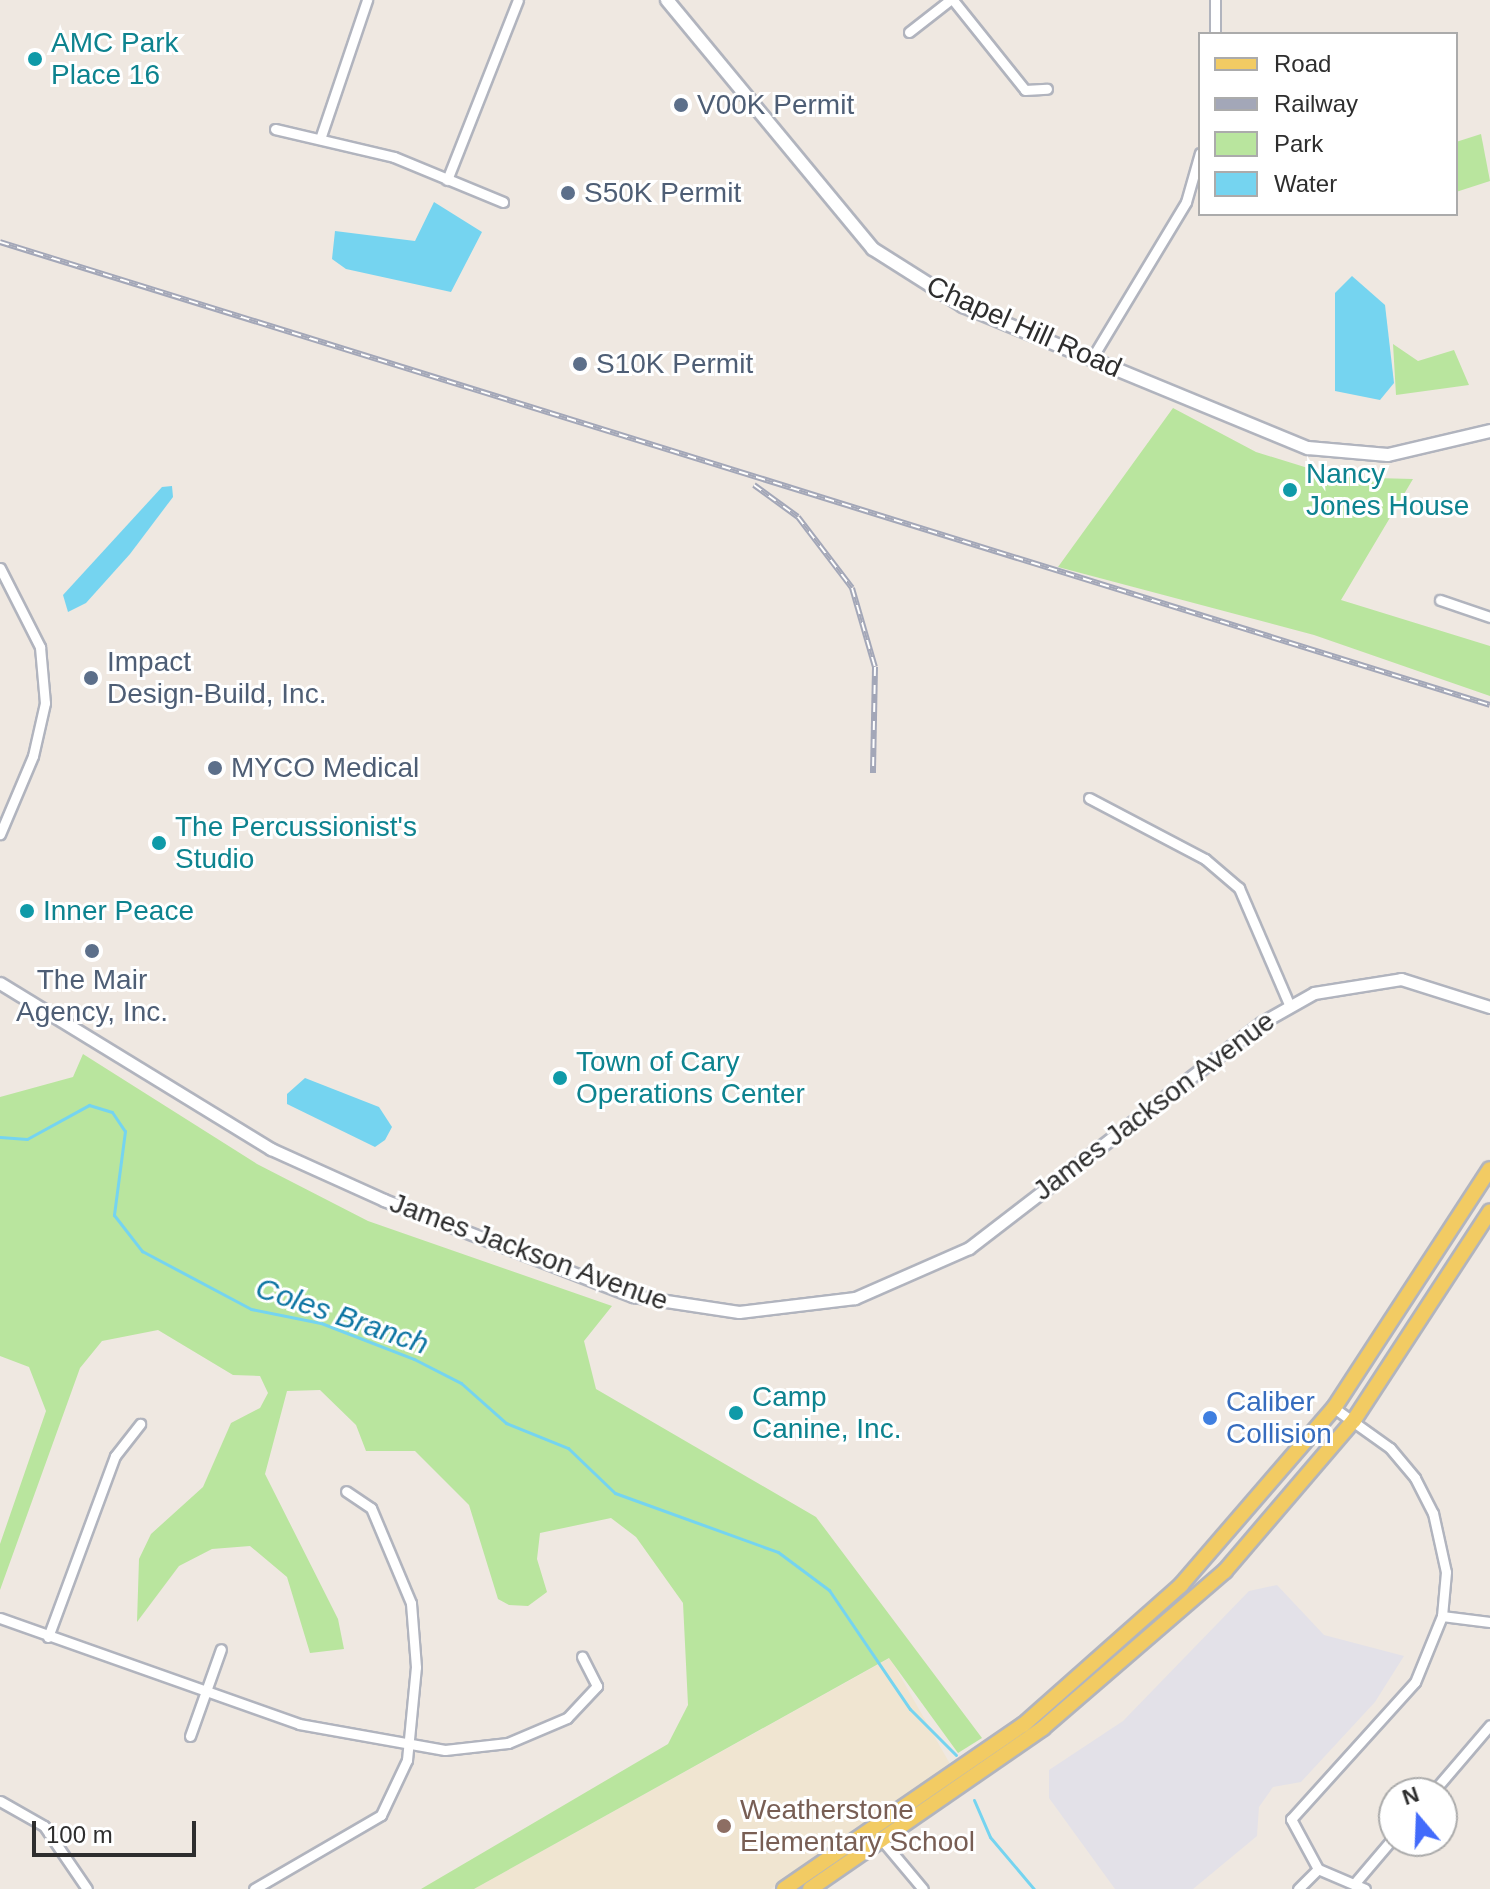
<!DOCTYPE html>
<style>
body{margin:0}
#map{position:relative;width:1490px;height:1889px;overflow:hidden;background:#efe8e1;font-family:Arial,sans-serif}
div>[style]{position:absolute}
.industrial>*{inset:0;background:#e3e1e8}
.education>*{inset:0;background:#f0e5d1}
.green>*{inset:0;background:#b9e59e}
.water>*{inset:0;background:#75d4f0}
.stream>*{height:3px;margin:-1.5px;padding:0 1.5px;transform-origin:1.5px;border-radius:1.5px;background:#75d4f0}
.roads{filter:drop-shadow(2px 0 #b1b4be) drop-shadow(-2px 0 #b1b4be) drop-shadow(0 2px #b1b4be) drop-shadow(0 -2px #b1b4be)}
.minor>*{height:9px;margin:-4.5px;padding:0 4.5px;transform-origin:4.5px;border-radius:4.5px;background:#fff}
.tertiary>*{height:11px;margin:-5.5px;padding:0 5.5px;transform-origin:5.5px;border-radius:5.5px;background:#fff}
.secondary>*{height:12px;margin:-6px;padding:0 6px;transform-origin:6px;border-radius:6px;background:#fff}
.primary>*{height:14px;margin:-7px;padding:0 7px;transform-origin:7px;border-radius:7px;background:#f2cb63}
.rail>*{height:6px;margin-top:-3px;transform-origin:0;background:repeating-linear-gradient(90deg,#fff 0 9px,#a3a7b8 0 18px);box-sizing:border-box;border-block:2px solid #a3a7b8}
.dots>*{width:22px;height:22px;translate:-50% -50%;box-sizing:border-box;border:4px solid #fff;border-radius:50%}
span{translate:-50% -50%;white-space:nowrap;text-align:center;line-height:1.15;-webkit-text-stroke:6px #fff;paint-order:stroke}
.culture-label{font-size:28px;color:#0d838f}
.left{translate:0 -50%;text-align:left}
.service-label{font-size:28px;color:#4e5e75}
.street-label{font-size:28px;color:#2e2e2e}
.shop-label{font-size:28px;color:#366cbe}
.education-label{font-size:28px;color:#785e54}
.water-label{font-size:30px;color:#0d75a3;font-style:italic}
.legend{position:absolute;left:1198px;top:32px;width:260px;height:184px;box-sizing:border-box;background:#fff;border:2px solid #ababab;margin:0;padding:10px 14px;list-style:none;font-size:24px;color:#2e2e2e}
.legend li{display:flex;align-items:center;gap:16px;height:40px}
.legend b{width:40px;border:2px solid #ababab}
.north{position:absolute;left:1378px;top:1777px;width:80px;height:80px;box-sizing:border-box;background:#fff;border:2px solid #ababab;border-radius:50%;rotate:341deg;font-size:22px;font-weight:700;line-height:32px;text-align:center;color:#2e2e2e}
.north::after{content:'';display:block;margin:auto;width:28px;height:36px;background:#426bfb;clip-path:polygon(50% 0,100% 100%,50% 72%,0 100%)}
.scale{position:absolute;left:32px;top:1821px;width:164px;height:36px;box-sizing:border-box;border:4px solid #2e2e2e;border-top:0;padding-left:10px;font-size:24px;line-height:28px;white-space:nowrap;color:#2e2e2e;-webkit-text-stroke:6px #fff;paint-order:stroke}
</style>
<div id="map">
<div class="industrial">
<div style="clip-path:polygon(1277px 1585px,1324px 1635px,1404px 1656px,1375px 1702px,1301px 1782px,1273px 1787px,1259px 1807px,1257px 1836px,1193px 1889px,1115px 1889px,1049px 1798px,1049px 1770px,1123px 1721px,1249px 1591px)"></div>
</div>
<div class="education">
<div style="clip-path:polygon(890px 1658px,950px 1764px,771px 1889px,474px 1889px)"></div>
</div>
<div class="green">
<div style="clip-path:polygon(1481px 134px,1490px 181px,1456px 192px,1456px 142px)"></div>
<div style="clip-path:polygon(1393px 344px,1418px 361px,1454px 350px,1469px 385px,1396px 395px)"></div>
<div style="clip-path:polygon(1173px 408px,1256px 452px,1337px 477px,1413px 479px,1341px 600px,1490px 646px,1490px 696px,1314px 635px,1058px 567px)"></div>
<div style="clip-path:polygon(83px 1054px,257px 1164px,368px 1221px,612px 1306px,584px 1341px,596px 1389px,816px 1517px,982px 1738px,958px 1753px,889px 1658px,474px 1889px,421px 1889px,668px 1744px,688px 1705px,683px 1603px,636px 1537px,611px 1518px,540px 1533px,537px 1559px,547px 1592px,528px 1606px,509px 1605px,498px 1599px,469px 1505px,415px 1451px,366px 1451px,356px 1425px,320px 1390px,287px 1391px,265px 1474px,338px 1619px,344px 1649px,310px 1653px,287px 1577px,250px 1546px,212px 1549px,179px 1566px,137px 1622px,139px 1559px,151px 1534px,203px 1487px,231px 1423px,260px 1408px,268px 1393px,260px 1376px,233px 1375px,158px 1330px,102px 1341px,80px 1368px,0 1590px,0 1544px,46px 1411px,29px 1367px,0 1356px,0 1097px,73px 1077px)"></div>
</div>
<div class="water">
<div style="clip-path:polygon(434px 202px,482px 232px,451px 292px,346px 269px,332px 259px,335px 231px,415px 241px)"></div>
<div style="clip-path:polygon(1352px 276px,1385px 305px,1394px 383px,1380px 400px,1335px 391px,1335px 293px)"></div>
<div style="clip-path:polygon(172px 486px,173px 497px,130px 554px,86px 603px,68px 612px,63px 595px,162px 487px)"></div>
<div style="clip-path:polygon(305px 1078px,379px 1107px,392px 1127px,385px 1140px,375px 1147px,287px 1104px,287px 1094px)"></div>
</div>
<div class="stream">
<div style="left:0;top:1137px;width:27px;rotate:4deg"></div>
<div style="left:27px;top:1139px;width:71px;rotate:-28.7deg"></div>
<div style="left:89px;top:1105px;width:24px;rotate:17deg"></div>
<div style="left:112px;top:1112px;width:23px;rotate:56deg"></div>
<div style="left:125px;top:1131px;width:85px;rotate:97.5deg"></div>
<div style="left:114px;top:1215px;width:46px;rotate:52.1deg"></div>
<div style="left:142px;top:1251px;width:123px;rotate:28deg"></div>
<div style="left:251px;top:1309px;width:71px;rotate:11.3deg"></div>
<div style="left:321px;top:1323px;width:100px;rotate:21.2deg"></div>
<div style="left:414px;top:1359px;width:53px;rotate:27.1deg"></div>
<div style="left:461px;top:1383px;width:60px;rotate:41.6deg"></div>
<div style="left:506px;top:1423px;width:67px;rotate:22deg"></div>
<div style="left:568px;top:1448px;width:65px;rotate:43.8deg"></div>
<div style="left:615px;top:1493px;width:173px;rotate:19.9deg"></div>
<div style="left:778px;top:1552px;width:64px;rotate:36.7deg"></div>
<div style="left:829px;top:1590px;width:144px;rotate:55.8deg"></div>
<div style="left:910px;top:1709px;width:65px;rotate:45deg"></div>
<div style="left:974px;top:1800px;width:40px;rotate:66.6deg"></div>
<div style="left:990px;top:1837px;width:68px;rotate:49.8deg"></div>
</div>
<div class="roads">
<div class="minor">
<div style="left:953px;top:0;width:115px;rotate:51.3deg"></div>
<div style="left:1025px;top:90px;width:22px;rotate:-3deg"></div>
<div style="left:909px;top:32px;width:52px;rotate:-38deg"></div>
<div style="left:1215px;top:34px;width:34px;rotate:-90deg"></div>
<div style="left:275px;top:129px;width:122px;rotate:13.2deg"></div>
<div style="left:394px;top:157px;width:118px;rotate:22.4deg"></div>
<div style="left:320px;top:139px;width:147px;rotate:-71.3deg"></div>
<div style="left:447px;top:180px;width:193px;rotate:-68.5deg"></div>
<div style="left:1092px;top:358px;width:182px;rotate:-58.9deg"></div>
<div style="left:1186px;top:202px;width:51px;rotate:-74.1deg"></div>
<div style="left:0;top:568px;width:89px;rotate:63.1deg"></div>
<div style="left:40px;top:647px;width:56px;rotate:84.9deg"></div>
<div style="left:45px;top:703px;width:54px;rotate:102.8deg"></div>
<div style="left:33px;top:756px;width:85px;rotate:112.9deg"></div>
<div style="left:1440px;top:600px;width:53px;rotate:18.8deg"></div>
<div style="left:1089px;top:798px;width:131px;rotate:27.7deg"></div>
<div style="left:1205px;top:859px;width:45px;rotate:40.5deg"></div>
<div style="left:1239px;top:888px;width:126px;rotate:66.7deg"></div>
<div style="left:1334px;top:1408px;width:69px;rotate:35.5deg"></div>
<div style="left:1390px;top:1448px;width:39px;rotate:50deg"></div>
<div style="left:1415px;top:1478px;width:39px;rotate:63deg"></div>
<div style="left:1433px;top:1513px;width:60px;rotate:77.6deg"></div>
<div style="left:1446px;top:1572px;width:44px;rotate:95.2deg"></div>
<div style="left:1442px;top:1616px;width:71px;rotate:112.2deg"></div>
<div style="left:1415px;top:1682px;width:185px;rotate:132.1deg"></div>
<div style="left:1291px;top:1819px;width:57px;rotate:61.6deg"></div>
<div style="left:1318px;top:1869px;width:51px;rotate:23.1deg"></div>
<div style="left:1442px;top:1616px;width:48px;rotate:7.1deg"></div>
<div style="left:0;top:1618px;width:317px;rotate:19.5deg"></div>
<div style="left:299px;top:1724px;width:148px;rotate:10.1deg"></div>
<div style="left:445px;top:1750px;width:63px;rotate:-6.3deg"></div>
<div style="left:508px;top:1743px;width:64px;rotate:-23deg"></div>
<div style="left:567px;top:1718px;width:44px;rotate:-46.8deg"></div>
<div style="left:597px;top:1686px;width:33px;rotate:-117deg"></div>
<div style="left:48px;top:1637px;width:193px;rotate:-69.7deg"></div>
<div style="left:115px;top:1456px;width:41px;rotate:-52deg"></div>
<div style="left:190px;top:1736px;width:92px;rotate:-70.4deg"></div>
<div style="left:1432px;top:1793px;width:89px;rotate:-49.5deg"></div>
<div style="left:0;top:1801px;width:51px;rotate:29.6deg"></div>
<div style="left:44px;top:1826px;width:76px;rotate:55.7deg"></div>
<div style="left:881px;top:1839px;width:65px;rotate:50deg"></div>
<div style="left:1354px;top:1884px;width:62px;rotate:-49.6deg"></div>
<div style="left:254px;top:1889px;width:147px;rotate:-30.2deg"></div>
<div style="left:381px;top:1815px;width:61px;rotate:-64.7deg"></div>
<div style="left:407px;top:1760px;width:93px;rotate:-84.5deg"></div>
<div style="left:416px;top:1667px;width:64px;rotate:-94.5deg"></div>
<div style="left:411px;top:1603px;width:103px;rotate:-112.8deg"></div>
<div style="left:371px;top:1508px;width:30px;rotate:-146deg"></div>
<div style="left:1298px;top:1889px;width:28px;rotate:-45deg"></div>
</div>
<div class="tertiary">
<div style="left:0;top:983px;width:318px;rotate:31.5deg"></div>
<div style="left:271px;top:1149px;width:124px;rotate:24.3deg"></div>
<div style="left:384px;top:1200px;width:267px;rotate:21.1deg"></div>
<div style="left:633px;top:1296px;width:107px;rotate:8.6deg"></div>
<div style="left:739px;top:1312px;width:117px;rotate:-6.9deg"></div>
<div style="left:855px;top:1298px;width:124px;rotate:-23.7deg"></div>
<div style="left:969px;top:1248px;width:369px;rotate:-37.6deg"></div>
<div style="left:1261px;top:1023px;width:61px;rotate:-29.5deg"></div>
<div style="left:1314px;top:993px;width:88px;rotate:-9.1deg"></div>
<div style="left:1401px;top:979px;width:93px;rotate:17.5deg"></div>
</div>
<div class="secondary">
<div style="left:667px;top:0;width:323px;rotate:50.4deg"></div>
<div style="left:873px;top:249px;width:107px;rotate:32.3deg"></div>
<div style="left:963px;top:306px;width:373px;rotate:22.4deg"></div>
<div style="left:1308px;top:448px;width:80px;rotate:5deg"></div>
<div style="left:1388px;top:455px;width:105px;rotate:-13.2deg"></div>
</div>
<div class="primary">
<div style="left:784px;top:1889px;width:290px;rotate:-34.5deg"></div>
<div style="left:1023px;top:1725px;width:211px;rotate:-41.5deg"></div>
<div style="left:1181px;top:1585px;width:234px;rotate:-49.2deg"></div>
<div style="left:1334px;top:1408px;width:285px;rotate:-56.9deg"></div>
<div style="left:810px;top:1889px;width:283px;rotate:-34.6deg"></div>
<div style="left:1043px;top:1728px;width:240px;rotate:-40.8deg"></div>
<div style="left:1225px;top:1571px;width:199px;rotate:-49.5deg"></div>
<div style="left:1354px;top:1420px;width:249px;rotate:-56.9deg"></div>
</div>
</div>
<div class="rail">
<div style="left:0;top:242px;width:1560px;rotate:17.26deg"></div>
<div style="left:754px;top:485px;width:54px;rotate:36deg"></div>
<div style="left:798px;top:517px;width:89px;rotate:52.7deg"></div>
<div style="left:852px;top:588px;width:82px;rotate:73.8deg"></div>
<div style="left:875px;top:667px;width:106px;rotate:91.1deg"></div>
</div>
<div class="dots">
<div style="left:35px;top:59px;background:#0f9aa8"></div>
<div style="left:681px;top:105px;background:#5c6f8a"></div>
<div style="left:568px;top:193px;background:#5c6f8a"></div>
<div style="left:580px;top:364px;background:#5c6f8a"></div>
<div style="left:1290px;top:490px;background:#0f9aa8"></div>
<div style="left:91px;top:678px;background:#5c6f8a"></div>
<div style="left:215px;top:768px;background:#5c6f8a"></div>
<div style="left:159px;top:843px;background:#0f9aa8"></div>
<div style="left:27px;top:911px;background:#0f9aa8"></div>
<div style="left:92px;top:951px;background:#5c6f8a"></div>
<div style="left:560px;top:1078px;background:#0f9aa8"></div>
<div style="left:736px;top:1413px;background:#0f9aa8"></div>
<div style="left:1210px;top:1418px;background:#3f7fe0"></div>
<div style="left:724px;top:1826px;background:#8d6e63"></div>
</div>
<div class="culture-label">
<span class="left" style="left:51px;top:59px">AMC Park<br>Place 16</span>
<span class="left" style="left:1306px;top:490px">Nancy<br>Jones House</span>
<span class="left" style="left:175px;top:843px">The Percussionist's<br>Studio</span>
<span class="left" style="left:43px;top:911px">Inner Peace</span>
<span class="left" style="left:576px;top:1078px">Town of Cary<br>Operations Center</span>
<span class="left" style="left:752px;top:1413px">Camp<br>Canine, Inc.</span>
</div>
<div class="service-label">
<span class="left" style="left:697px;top:105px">V00K Permit</span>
<span class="left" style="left:584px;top:193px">S50K Permit</span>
<span class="left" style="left:596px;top:364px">S10K Permit</span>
<span class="left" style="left:107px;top:678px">Impact<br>Design-Build, Inc.</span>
<span class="left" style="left:231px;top:768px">MYCO Medical</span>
<span style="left:92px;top:996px">The Mair<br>Agency, Inc.</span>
</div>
<div class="street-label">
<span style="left:1024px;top:327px;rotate:24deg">Chapel Hill Road</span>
<span style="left:1154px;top:1106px;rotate:-37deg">James Jackson Avenue</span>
<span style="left:529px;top:1252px;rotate:20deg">James Jackson Avenue</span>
</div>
<div class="shop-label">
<span class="left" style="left:1226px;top:1418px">Caliber<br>Collision</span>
</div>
<div class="education-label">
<span class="left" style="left:740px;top:1826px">Weatherstone<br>Elementary School</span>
</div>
<div class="water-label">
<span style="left:342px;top:1316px;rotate:19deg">Coles Branch</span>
</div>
<ul class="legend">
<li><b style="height:10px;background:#f2cb63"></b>Road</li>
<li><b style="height:10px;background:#a3a7b8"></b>Railway</li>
<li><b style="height:22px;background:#b9e59e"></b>Park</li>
<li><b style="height:22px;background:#75d4f0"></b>Water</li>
</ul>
<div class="north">N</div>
<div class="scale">100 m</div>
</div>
